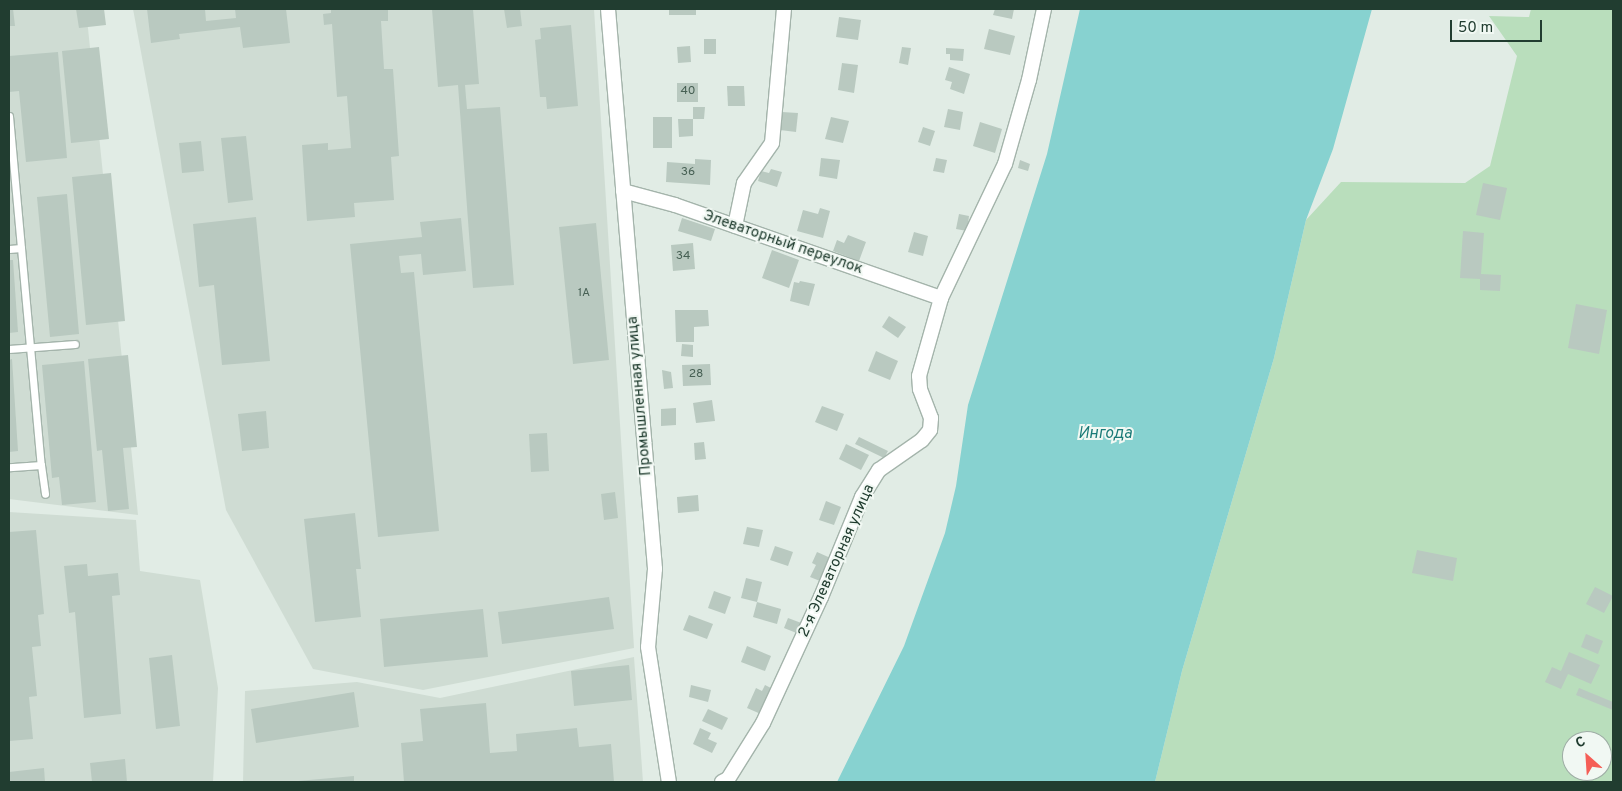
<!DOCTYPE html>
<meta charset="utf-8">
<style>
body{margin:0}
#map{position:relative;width:1622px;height:791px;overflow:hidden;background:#e1ece5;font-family:Overpass,sans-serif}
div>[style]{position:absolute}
.built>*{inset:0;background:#cfdcd3}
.green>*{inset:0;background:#b9debc}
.water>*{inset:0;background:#87d2d0}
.building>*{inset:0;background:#b9c9c0}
.roads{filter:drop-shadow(1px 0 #a4b4ab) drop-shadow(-1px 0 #a4b4ab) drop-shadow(0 1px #a4b4ab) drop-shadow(0 -1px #a4b4ab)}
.lane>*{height:7px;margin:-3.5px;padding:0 3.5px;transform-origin:3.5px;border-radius:3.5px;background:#fff}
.street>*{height:14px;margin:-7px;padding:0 7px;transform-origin:7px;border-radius:7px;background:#fff}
span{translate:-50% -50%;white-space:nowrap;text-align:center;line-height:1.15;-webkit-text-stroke:4px #f1f8f3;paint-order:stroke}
.number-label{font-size:12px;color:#476054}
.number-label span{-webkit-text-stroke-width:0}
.street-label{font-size:15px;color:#213d30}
.water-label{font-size:16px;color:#1a7a77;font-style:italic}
.frame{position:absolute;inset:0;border:10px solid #213d30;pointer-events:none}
.north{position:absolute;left:1562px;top:731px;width:50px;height:50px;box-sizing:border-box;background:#f1f8f3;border:1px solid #9eada5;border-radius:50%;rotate:334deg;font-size:14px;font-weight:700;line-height:20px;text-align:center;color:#213d30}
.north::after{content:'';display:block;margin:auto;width:18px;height:22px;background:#f55e56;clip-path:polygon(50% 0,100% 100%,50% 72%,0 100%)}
.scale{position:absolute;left:1450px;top:20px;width:92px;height:22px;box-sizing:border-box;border:2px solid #213d30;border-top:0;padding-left:6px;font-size:15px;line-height:18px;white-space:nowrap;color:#213d30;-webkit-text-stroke:4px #f1f8f3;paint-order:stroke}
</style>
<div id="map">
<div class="built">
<div style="clip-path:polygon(9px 9px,86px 9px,138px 515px,9px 499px)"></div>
<div style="clip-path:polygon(133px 9px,594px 9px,634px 648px,423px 690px,313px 669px,226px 510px)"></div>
<div style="clip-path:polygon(9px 512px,136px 520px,140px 571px,200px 580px,218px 688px,213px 782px,9px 782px)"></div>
<div style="clip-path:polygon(634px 657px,643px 782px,243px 782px,245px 691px,357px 682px,440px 698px)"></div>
</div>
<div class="green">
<div style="clip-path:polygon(evenodd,1531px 9px,1613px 9px,1613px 782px,1155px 782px,1182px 671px,1274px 358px,1306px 220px,1341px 182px,1465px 183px,1490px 166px,1517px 56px,1489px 16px,1529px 17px,1531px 9px,1572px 741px,1602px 741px,1602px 771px,1572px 771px,1572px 741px)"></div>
</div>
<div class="water">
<div style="clip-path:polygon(1080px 9px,1372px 9px,1333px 149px,1306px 220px,1274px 358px,1182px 671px,1155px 782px,837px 782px,904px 646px,945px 533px,956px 486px,968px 405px,1047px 154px)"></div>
</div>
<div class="building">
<div style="clip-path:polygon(9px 9px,13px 9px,15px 26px,9px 26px)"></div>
<div style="clip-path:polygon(76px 9px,104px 9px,106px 25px,79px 28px)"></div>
<div style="clip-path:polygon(147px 9px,205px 9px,206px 21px,236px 18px,235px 9px,286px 9px,290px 43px,243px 48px,240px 27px,179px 34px,180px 39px,151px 43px)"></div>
<div style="clip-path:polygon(331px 9px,388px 10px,388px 21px,381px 21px,384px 69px,393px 69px,399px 156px,391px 157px,394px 200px,354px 203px,355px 217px,307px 221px,302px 145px,328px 143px,328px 150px,351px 148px,347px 96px,337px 97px,332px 24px,324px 25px,323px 14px,331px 13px)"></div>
<div style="clip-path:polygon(432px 9px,473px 9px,479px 84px,465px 85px,467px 109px,500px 107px,514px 285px,473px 288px,458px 85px,438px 87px)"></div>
<div style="clip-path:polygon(504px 9px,520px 9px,522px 26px,507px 28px)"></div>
<div style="clip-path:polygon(669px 9px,696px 9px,696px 15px,669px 15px)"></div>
<div style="clip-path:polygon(995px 9px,1014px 9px,1012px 19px,993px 15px)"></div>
<div style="clip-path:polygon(839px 17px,861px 20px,858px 40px,836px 37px)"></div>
<div style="clip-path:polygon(571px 25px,578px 106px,547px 109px,546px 97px,540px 97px,535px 40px,541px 39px,540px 28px)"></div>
<div style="clip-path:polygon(989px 29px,1015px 36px,1010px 55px,984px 49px)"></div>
<div style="clip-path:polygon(704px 39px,716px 39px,716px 54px,704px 54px)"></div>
<div style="clip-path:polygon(690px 46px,691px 62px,678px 63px,677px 47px)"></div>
<div style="clip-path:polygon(99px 47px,109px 139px,71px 143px,62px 51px)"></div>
<div style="clip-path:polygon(902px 47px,911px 48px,908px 65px,899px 63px)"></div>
<div style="clip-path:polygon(946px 48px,964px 49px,963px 61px,950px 60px,950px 54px,946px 54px)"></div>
<div style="clip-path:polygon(58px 52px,67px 158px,26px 162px,19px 91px,9px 92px,9px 56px)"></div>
<div style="clip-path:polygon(842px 63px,858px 65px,854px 93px,838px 90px)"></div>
<div style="clip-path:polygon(949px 67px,970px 74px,964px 94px,950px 89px,952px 82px,945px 80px)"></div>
<div style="clip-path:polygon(677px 83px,698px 83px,698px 102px,677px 102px)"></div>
<div style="clip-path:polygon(727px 86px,744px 86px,745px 106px,728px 106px)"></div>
<div style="clip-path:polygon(693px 107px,705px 107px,704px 119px,693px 119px,693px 136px,679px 137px,678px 119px,693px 119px)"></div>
<div style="clip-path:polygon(948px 109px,963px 112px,960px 130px,944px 127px)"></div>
<div style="clip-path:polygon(782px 112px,798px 113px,796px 132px,780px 130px)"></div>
<div style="clip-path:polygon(653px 117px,672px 117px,672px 148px,653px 148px)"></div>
<div style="clip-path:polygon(831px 117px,849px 121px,843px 143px,825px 139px)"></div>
<div style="clip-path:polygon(980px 122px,1002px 129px,995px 153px,973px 146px)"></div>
<div style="clip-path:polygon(923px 127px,935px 131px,930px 146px,918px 142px)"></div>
<div style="clip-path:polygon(246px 136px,253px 200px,228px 203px,221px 138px)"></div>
<div style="clip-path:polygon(201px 141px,204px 171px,182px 173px,179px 143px)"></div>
<div style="clip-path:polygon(821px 158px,840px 160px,837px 179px,819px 176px)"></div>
<div style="clip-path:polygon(936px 158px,947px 160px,944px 173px,933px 171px)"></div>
<div style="clip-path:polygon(695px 159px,711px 160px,710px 185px,666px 182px,667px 162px,695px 164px)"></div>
<div style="clip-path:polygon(1020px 160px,1030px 164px,1028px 171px,1018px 168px)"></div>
<div style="clip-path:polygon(771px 169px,782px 172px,777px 187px,758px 181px,761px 171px,769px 173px)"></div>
<div style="clip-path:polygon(111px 173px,125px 321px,86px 325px,72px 177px)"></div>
<div style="clip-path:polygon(1483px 183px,1507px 188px,1500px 220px,1476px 215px)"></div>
<div style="clip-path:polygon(67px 194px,79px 334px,50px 337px,37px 197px)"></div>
<div style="clip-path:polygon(820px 208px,830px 211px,823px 238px,797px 231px,803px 210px,818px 214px)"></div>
<div style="clip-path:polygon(959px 214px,969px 216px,967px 231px,956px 229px)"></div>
<div style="clip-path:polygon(256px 217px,270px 361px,222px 365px,214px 285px,199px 287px,193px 224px)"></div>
<div style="clip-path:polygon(461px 218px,466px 271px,423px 275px,421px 254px,399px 256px,401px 273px,414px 272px,439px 531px,378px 537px,350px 244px,422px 237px,420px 222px)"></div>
<div style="clip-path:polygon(682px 218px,715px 229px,711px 241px,678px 231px)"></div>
<div style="clip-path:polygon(596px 223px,609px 360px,573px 364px,559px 227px)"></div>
<div style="clip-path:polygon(1463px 231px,1484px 233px,1481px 274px,1501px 275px,1500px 291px,1480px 290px,1480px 279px,1460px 278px)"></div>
<div style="clip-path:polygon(914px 232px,928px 236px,923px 256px,908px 252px)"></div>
<div style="clip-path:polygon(848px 235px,866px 242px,859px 261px,833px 251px,837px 240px,844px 243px)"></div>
<div style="clip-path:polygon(693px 243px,695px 269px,673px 271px,671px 245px)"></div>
<div style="clip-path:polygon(772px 250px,799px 260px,789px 288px,762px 278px)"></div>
<div style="clip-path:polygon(9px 260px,13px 260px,18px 332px,9px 333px)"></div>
<div style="clip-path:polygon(800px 281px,815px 284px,809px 306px,790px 301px,794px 282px,799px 283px)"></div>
<div style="clip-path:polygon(1576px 304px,1607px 310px,1599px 354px,1568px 348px)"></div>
<div style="clip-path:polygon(675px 310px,708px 310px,709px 326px,694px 327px,694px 342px,676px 342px)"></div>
<div style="clip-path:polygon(889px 316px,906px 327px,898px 338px,882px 327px)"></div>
<div style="clip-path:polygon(682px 344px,693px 345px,693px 357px,681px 356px)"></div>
<div style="clip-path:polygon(876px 351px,898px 361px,890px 380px,868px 371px)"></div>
<div style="clip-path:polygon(128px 355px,137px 447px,123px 448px,129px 509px,108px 511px,102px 450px,97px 451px,88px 359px)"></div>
<div style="clip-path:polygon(12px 359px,18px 451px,9px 452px,9px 360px)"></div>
<div style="clip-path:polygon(84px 361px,96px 502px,62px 505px,59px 477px,52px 478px,42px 365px)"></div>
<div style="clip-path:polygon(710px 364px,711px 385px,683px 386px,682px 365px)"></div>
<div style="clip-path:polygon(662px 370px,671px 372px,673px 388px,664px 389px)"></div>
<div style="clip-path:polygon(712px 400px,715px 421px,696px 423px,693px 403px)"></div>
<div style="clip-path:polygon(822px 406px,844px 414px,837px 431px,815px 422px)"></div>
<div style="clip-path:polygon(676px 408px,676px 425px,661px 426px,661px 409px)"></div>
<div style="clip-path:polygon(266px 411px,269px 448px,242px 451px,238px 414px)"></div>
<div style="clip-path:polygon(547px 433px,549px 471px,531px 472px,529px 434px)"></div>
<div style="clip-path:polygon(859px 437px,888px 451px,884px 458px,855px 444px)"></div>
<div style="clip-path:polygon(704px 442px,706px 459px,695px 460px,694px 443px)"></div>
<div style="clip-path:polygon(846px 444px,869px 455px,861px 470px,839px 459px)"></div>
<div style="clip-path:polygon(615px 492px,618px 518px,604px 520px,601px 494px)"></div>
<div style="clip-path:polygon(698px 495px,699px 511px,678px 513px,677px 497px)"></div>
<div style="clip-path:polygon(826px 501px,841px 507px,834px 525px,819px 520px)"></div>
<div style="clip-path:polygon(355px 513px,361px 569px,356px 569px,361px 617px,315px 622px,304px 519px)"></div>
<div style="clip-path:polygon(747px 527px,763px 530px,759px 547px,743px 544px)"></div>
<div style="clip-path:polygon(36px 530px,44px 614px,38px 615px,41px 646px,32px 647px,37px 696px,29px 697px,33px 739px,9px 741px,9px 532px)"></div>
<div style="clip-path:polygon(775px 546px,793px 552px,788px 566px,770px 560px)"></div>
<div style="clip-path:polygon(1417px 550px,1457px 558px,1453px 581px,1412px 573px)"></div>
<div style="clip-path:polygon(817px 552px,835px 560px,825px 570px,820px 581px,810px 577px,816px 565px,812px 563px)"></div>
<div style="clip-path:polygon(87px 564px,88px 576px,118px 573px,120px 595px,112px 596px,121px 714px,84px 718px,75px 612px,69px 613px,64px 566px)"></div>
<div style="clip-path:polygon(746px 578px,762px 582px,757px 602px,781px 609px,777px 624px,753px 617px,757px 602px,741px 598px)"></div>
<div style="clip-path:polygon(1595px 587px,1613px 596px,1604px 613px,1586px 604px)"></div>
<div style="clip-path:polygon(714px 591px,731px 597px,725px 614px,708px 608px)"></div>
<div style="clip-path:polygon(609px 597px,614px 629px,502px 644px,498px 612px)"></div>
<div style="clip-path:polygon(483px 609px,488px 657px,384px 667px,380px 619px)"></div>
<div style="clip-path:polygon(689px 615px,713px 624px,707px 639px,683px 630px)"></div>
<div style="clip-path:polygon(788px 618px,804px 624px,799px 634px,784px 628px)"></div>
<div style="clip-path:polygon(1586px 634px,1603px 641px,1598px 654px,1581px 647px)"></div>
<div style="clip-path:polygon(747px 646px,771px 656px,765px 671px,741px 662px)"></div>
<div style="clip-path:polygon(1569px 652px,1600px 665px,1591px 684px,1568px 674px,1561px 689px,1545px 682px,1552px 667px,1561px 671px)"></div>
<div style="clip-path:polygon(172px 655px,180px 726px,156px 729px,149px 658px)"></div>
<div style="clip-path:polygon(629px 665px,632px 700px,574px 706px,571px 671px)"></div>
<div style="clip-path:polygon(691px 685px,711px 690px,708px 702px,689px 697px)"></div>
<div style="clip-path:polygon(765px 685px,775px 690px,763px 715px,747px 708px,756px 688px,762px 691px)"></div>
<div style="clip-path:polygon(1579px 688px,1613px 702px,1613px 710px,1576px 695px)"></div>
<div style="clip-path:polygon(354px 692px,359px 727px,256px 743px,251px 709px)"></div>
<div style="clip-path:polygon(486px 703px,490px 753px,517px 751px,516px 734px,577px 728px,579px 747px,611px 744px,614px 782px,404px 782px,401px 743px,423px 741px,420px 709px)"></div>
<div style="clip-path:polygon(708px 709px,728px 718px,722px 730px,702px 721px)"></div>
<div style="clip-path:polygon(700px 728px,711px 733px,708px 739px,717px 743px,712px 753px,693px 744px)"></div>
<div style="clip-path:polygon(125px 759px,127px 782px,92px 782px,90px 763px)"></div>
<div style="clip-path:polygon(44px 768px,45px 782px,9px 782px,9px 772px)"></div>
<div style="clip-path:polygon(354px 776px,354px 782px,298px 782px,298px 781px)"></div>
</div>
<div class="roads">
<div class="lane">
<div style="left:9px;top:116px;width:350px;rotate:84.8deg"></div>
<div style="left:41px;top:465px;width:32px;rotate:176deg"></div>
<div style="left:9px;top:249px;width:12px;rotate:-5deg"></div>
<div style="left:9px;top:349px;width:66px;rotate:-4.3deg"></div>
<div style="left:41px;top:465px;width:29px;rotate:82deg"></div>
</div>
<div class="street">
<div style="left:608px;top:9px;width:562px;rotate:85.2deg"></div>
<div style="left:655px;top:569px;width:78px;rotate:95.1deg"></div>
<div style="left:648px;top:647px;width:137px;rotate:81.2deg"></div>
<div style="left:623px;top:191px;width:54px;rotate:15.1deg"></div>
<div style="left:675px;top:205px;width:282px;rotate:19.3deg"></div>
<div style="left:735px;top:226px;width:44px;rotate:-78.2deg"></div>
<div style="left:744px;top:183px;width:49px;rotate:-55deg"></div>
<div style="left:772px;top:143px;width:135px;rotate:-84.9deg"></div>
<div style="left:722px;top:782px;width:7px;rotate:-27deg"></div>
<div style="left:728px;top:779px;width:66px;rotate:-58deg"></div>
<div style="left:763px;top:723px;width:139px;rotate:-65.3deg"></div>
<div style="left:821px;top:597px;width:108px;rotate:-67.7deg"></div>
<div style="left:862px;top:497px;width:32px;rotate:-58deg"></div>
<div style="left:879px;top:470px;width:52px;rotate:-34.9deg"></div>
<div style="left:922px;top:440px;width:13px;rotate:-51deg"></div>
<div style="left:930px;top:430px;width:12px;rotate:-85deg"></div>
<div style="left:931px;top:418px;width:31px;rotate:-111deg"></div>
<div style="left:920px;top:389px;width:13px;rotate:-94deg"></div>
<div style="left:919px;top:376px;width:81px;rotate:-74.2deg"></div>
<div style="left:941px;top:298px;width:148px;rotate:-64.5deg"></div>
<div style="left:1005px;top:164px;width:87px;rotate:-74.1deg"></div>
<div style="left:1029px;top:80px;width:73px;rotate:-78.1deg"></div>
</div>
</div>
<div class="number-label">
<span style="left:688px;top:92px">40</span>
<span style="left:688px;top:173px">36</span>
<span style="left:683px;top:257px">34</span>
<span style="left:584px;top:294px">1А</span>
<span style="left:696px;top:375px">28</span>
</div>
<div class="street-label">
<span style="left:783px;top:243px;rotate:19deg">Элеваторный переулок</span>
<span style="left:640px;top:396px;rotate:-95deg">Промышленная улица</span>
<span style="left:837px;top:561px;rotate:-66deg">2-я Элеваторная улица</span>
</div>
<div class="water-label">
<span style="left:1105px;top:434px">Ингода</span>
</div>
<div class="frame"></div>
<div class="north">С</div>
<div class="scale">50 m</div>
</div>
